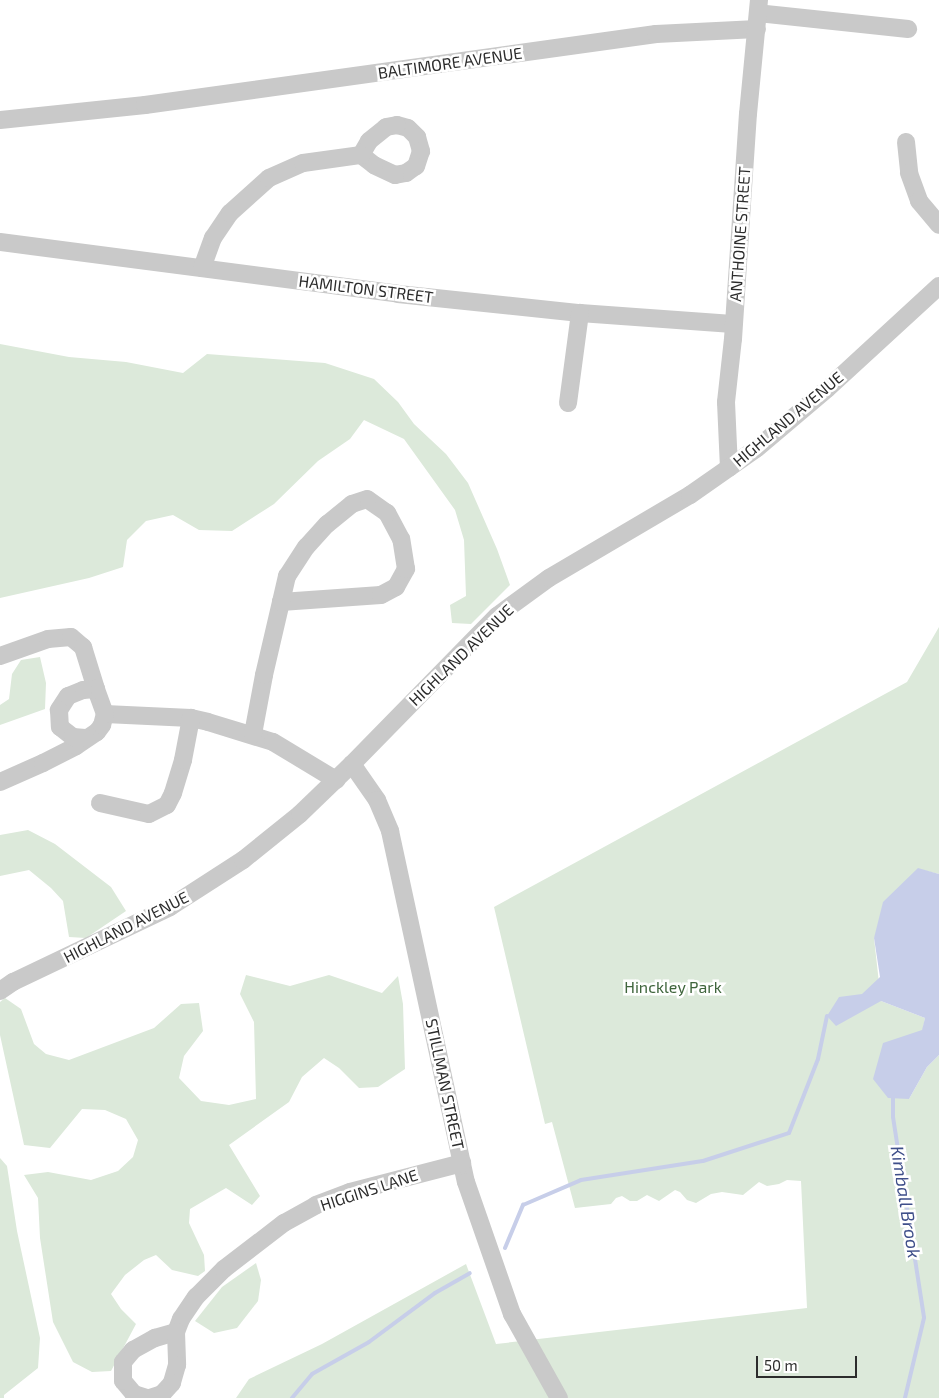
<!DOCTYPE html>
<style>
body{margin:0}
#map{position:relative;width:939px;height:1398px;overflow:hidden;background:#fff;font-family:"Exo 2",sans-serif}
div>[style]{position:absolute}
.green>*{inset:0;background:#dce9da}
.water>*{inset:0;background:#c7cee9}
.stream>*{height:4px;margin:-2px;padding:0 2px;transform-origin:2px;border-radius:2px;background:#c7cee9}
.minor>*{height:18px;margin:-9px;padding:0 9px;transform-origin:9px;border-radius:9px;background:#c9c9c9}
span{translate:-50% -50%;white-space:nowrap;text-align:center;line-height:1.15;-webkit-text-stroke:5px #fff;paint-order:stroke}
.street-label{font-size:16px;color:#2c2c2c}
.park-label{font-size:16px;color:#3f653c}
.water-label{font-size:18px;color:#3f4f8a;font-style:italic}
.scale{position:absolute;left:756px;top:1356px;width:101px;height:22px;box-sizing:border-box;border:2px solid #2c2c2c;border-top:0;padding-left:6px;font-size:15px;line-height:18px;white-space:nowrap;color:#2c2c2c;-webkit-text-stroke:4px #fff;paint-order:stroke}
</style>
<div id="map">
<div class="green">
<div style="clip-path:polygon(0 344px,69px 357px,126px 362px,183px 373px,207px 354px,325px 363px,374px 379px,398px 402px,414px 424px,446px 454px,468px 483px,497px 549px,510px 585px,471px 624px,452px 623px,450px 605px,466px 596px,464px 540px,455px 510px,404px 439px,364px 420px,350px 439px,318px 461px,274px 504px,232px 531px,199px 530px,173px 515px,146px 521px,127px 540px,123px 567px,89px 578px,0 598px)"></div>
<div style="clip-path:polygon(939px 627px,939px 874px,918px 869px,874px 938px,881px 1001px,925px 1018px,909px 1099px,927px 1067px,939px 1055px,939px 1398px,236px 1398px,249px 1379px,322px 1344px,466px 1264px,496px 1344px,807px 1308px,801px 1181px,787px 1180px,779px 1184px,767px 1186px,759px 1182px,743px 1195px,722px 1192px,711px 1194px,696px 1203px,687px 1200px,680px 1192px,675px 1190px,659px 1201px,647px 1195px,637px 1201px,630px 1201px,622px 1196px,616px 1198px,611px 1204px,575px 1208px,552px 1122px,545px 1124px,494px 907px,907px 682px)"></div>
<div style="clip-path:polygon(40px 657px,46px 683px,45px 709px,0 725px,0 705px,9px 699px,12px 674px,21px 660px)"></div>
<div style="clip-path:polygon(28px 830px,55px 844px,111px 887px,126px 911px,86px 938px,69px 937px,63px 901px,51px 888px,29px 870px,0 876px,0 835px)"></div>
<div style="clip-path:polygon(246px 975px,290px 986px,329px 975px,382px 993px,398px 976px,403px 1004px,405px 1069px,378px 1087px,359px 1088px,339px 1068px,324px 1058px,302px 1077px,289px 1102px,229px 1145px,260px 1196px,252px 1205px,226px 1188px,190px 1209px,189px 1223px,204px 1255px,205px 1271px,198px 1276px,172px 1270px,156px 1255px,144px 1260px,125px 1275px,111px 1294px,121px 1309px,136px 1324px,111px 1371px,92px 1372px,73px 1362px,53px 1322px,40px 1238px,38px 1198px,24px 1175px,48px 1172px,91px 1180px,118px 1171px,133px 1157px,138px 1140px,126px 1119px,105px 1110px,82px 1109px,50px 1148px,24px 1145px,0 1035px,0 1002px,5px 998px,21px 1009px,34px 1044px,46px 1054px,69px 1060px,154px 1028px,181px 1004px,199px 1003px,203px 1031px,184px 1056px,179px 1078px,201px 1101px,229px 1105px,256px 1099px,254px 1022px,240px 994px)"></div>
<div style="clip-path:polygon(0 1158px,7px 1166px,17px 1231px,40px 1338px,38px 1368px,4px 1395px,4px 1398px,0 1398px)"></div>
<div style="clip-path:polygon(256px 1263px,261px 1280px,258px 1301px,237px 1328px,214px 1333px,195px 1321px,222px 1287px)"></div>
</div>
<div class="water">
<div style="clip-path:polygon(918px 868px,939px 874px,939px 1055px,927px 1067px,909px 1099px,888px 1098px,873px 1079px,883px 1043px,922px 1030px,925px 1018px,881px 1001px,836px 1026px,827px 1016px,839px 997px,862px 994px,880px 977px,874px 938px,883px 902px)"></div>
</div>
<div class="stream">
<div style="left:893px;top:1095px;width:22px;rotate:90deg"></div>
<div style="left:893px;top:1117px;width:203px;rotate:81.2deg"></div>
<div style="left:924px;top:1318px;width:82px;rotate:103.4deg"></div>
<div style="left:505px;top:1248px;width:47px;rotate:-67.3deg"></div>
<div style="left:523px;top:1205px;width:63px;rotate:-23.3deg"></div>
<div style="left:581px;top:1180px;width:123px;rotate:-8.9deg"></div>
<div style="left:703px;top:1161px;width:90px;rotate:-18deg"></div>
<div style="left:789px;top:1133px;width:79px;rotate:-68.6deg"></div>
<div style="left:818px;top:1059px;width:44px;rotate:-78.2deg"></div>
<div style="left:292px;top:1398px;width:31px;rotate:-50deg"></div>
<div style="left:312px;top:1374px;width:65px;rotate:-29.3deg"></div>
<div style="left:369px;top:1342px;width:82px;rotate:-36.6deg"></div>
<div style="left:435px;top:1293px;width:40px;rotate:-29.7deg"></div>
</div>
<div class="minor">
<div style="left:758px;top:13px;width:151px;rotate:6.1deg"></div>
<div style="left:0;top:120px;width:146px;rotate:-5.9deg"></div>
<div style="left:145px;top:105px;width:516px;rotate:-7.91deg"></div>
<div style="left:656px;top:34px;width:101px;rotate:-2.8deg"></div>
<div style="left:397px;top:125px;width:11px;rotate:15deg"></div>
<div style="left:408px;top:128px;width:13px;rotate:45deg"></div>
<div style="left:417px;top:137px;width:15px;rotate:74deg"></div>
<div style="left:421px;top:151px;width:16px;rotate:108deg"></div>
<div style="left:416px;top:166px;width:12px;rotate:145deg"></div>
<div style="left:406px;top:173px;width:11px;rotate:170deg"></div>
<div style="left:395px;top:175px;width:23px;rotate:-155deg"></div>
<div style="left:374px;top:165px;width:16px;rotate:-142deg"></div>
<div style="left:361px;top:155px;width:16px;rotate:-60deg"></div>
<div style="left:369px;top:141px;width:22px;rotate:-39deg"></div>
<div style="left:386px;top:127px;width:11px;rotate:-10deg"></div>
<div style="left:906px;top:142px;width:31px;rotate:84deg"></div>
<div style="left:909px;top:173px;width:30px;rotate:70deg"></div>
<div style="left:919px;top:201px;width:31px;rotate:50deg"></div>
<div style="left:0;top:242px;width:401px;rotate:7.4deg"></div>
<div style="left:398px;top:294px;width:183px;rotate:6deg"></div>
<div style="left:580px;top:313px;width:153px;rotate:4.1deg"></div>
<div style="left:202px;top:268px;width:32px;rotate:-70deg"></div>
<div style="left:213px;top:238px;width:30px;rotate:-56deg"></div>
<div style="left:230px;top:213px;width:52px;rotate:-41.9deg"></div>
<div style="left:269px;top:178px;width:37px;rotate:-24deg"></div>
<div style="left:303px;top:163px;width:59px;rotate:-7.9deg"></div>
<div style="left:568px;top:403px;width:91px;rotate:-82.4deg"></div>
<div style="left:729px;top:468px;width:66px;rotate:-92.6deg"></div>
<div style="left:726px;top:402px;width:63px;rotate:-83.7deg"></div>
<div style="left:733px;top:339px;width:225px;rotate:-86.2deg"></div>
<div style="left:748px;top:114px;width:115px;rotate:-84.5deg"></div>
<div style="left:0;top:656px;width:51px;rotate:-19.5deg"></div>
<div style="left:48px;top:639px;width:23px;rotate:-5deg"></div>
<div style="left:71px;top:637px;width:16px;rotate:40deg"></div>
<div style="left:83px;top:647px;width:44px;rotate:72.8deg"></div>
<div style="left:105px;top:714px;width:86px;rotate:2.7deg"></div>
<div style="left:191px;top:718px;width:17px;rotate:13deg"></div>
<div style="left:208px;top:722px;width:68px;rotate:17.1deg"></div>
<div style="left:273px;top:742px;width:74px;rotate:31.1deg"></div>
<div style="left:253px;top:734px;width:60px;rotate:-79.4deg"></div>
<div style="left:264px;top:675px;width:75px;rotate:-76.9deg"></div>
<div style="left:281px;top:602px;width:100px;rotate:-4deg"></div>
<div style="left:381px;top:595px;width:17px;rotate:-28deg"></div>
<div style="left:396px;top:587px;width:21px;rotate:-61deg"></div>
<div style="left:406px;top:569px;width:30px;rotate:-99deg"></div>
<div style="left:401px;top:539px;width:30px;rotate:-118deg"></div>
<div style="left:387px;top:513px;width:24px;rotate:-145deg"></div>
<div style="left:367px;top:499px;width:16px;rotate:162deg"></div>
<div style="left:352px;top:504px;width:32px;rotate:141deg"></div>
<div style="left:327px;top:524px;width:31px;rotate:132deg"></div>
<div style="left:306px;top:547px;width:35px;rotate:123deg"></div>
<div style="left:287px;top:576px;width:27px;rotate:103deg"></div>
<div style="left:352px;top:764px;width:44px;rotate:55.2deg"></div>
<div style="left:377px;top:800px;width:34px;rotate:67deg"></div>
<div style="left:390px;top:831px;width:359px;rotate:77.8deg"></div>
<div style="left:466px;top:1182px;width:140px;rotate:70.8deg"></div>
<div style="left:512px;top:1314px;width:96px;rotate:60.8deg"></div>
<div style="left:0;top:782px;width:47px;rotate:-23.8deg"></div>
<div style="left:43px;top:763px;width:37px;rotate:-27deg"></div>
<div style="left:76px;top:746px;width:25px;rotate:-34deg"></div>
<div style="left:97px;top:732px;width:9px;rotate:-54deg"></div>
<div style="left:102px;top:725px;width:11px;rotate:-75deg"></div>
<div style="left:105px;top:714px;width:27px;rotate:-110deg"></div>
<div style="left:96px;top:689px;width:13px;rotate:176deg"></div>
<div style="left:83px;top:690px;width:16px;rotate:158deg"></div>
<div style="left:68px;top:696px;width:17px;rotate:123deg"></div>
<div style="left:59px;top:710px;width:17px;rotate:87deg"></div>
<div style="left:60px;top:727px;width:16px;rotate:38deg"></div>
<div style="left:73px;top:737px;width:12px;rotate:5deg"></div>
<div style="left:100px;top:803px;width:50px;rotate:12.7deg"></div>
<div style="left:149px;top:814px;width:20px;rotate:-27deg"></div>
<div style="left:167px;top:805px;width:13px;rotate:-63deg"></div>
<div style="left:173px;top:793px;width:34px;rotate:-73deg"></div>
<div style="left:183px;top:760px;width:43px;rotate:-79.2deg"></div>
<div style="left:0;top:991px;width:16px;rotate:-35deg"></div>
<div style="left:13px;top:982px;width:174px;rotate:-25.5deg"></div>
<div style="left:170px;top:907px;width:87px;rotate:-32.8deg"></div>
<div style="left:243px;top:860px;width:73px;rotate:-38.9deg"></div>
<div style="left:300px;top:814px;width:72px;rotate:-43.9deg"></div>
<div style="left:352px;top:764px;width:207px;rotate:-45.6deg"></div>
<div style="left:497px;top:616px;width:64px;rotate:-36.2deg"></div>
<div style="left:549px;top:578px;width:164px;rotate:-30.5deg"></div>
<div style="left:690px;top:495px;width:80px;rotate:-34.9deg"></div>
<div style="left:756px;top:449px;width:93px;rotate:-40.2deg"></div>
<div style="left:827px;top:389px;width:152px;rotate:-42.6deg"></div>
<div style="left:176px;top:1332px;width:14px;rotate:-69deg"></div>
<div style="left:181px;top:1319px;width:27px;rotate:-56deg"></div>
<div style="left:196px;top:1297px;width:40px;rotate:-45deg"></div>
<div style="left:224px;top:1269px;width:76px;rotate:-37.5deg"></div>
<div style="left:284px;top:1223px;width:37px;rotate:-29deg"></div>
<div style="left:316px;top:1205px;width:36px;rotate:-21deg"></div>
<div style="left:350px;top:1192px;width:116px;rotate:-14.5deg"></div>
<div style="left:147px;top:1398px;width:14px;rotate:-163deg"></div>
<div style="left:134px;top:1394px;width:17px;rotate:-130deg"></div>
<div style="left:123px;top:1381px;width:19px;rotate:-90deg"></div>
<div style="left:123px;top:1362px;width:16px;rotate:-50deg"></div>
<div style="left:133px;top:1350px;width:25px;rotate:-29deg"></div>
<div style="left:155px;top:1338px;width:22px;rotate:-16deg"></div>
<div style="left:176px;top:1332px;width:33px;rotate:88deg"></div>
<div style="left:177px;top:1365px;width:19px;rotate:106deg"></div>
<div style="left:172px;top:1383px;width:15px;rotate:132deg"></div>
<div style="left:162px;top:1394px;width:13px;rotate:162deg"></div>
</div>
<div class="street-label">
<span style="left:450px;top:63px;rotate:-8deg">BALTIMORE AVENUE</span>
<span style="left:740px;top:234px;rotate:-86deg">ANTHOINE STREET</span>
<span style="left:366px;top:289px;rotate:7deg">HAMILTON STREET</span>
<span style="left:788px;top:419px;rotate:-40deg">HIGHLAND AVENUE</span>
<span style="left:461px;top:655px;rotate:-44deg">HIGHLAND AVENUE</span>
<span style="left:126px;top:927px;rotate:-27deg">HIGHLAND AVENUE</span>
<span style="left:445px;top:1084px;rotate:78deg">STILLMAN STREET</span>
<span style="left:369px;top:1190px;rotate:-18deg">HIGGINS LANE</span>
</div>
<div class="park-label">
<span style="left:673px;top:987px">Hinckley Park</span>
</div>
<div class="water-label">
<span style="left:906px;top:1202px;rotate:81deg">Kimball Brook</span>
</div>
<div class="scale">50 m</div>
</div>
